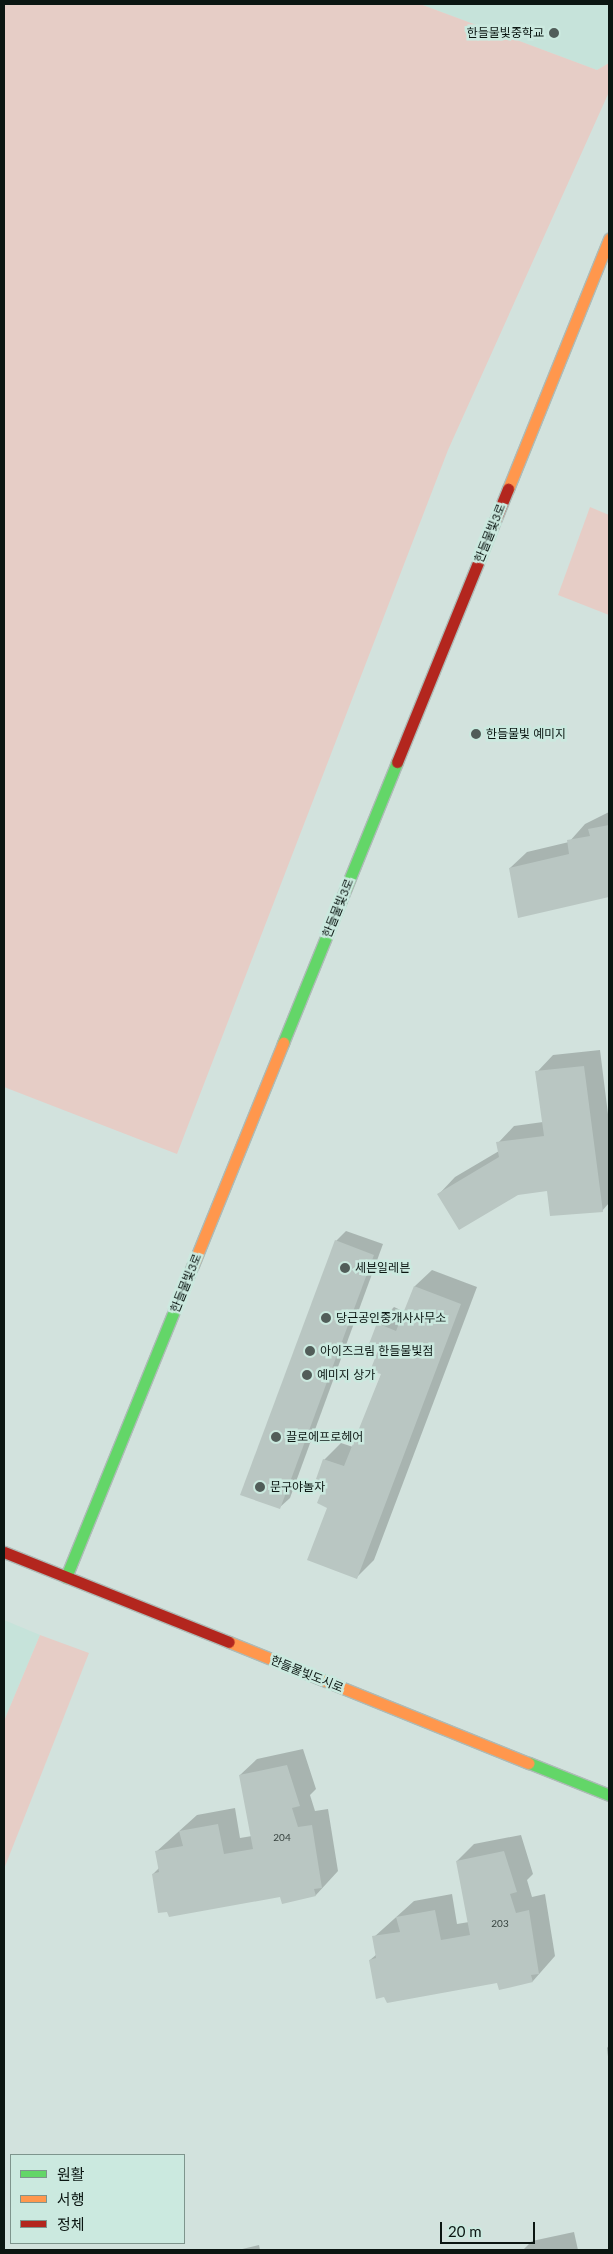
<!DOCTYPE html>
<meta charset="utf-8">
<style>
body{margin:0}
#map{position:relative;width:613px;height:2254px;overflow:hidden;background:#d2e2dd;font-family:Lato,"Noto Sans KR",sans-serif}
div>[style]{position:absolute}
.built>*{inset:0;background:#c6e3da}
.green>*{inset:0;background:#e6cdc6}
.shadow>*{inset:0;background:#0003}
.building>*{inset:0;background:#b9c6c2}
.roads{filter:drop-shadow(1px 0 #adbab6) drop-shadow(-1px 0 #adbab6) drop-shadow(0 1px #adbab6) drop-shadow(0 -1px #adbab6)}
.fast>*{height:11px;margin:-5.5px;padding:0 5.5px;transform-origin:5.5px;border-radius:5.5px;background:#63d668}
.slow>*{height:11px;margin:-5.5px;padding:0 5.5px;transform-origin:5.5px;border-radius:5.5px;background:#ff974d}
.jam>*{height:11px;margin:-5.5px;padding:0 5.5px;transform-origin:5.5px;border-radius:5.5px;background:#b3261e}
.dots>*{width:14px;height:14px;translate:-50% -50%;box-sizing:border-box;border:2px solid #cbe9df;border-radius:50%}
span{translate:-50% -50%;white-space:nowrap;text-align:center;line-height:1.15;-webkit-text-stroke:5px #cbe9df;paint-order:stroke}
.number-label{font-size:10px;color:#36423e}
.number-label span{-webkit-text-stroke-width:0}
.poi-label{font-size:12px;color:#0b1612}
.right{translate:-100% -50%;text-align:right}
.left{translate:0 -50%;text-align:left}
.street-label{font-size:12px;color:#0b1612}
.frame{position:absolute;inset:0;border:5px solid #0b1612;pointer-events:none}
.legend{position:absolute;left:10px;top:2154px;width:175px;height:90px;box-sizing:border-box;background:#cbe9df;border:1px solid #7e958d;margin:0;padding:6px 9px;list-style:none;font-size:15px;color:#0b1612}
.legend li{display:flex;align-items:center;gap:10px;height:25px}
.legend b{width:25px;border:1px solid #7e958d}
.scale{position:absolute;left:440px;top:2222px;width:95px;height:22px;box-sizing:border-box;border:2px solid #0b1612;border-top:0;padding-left:6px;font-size:15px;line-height:18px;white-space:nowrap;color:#0b1612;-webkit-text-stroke:4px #cbe9df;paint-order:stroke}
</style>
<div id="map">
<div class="built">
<div style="clip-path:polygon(420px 4px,609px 4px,609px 63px,597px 70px)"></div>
<div style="clip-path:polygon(4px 1620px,40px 1635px,4px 1721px)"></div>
</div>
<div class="green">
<div style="clip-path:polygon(4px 4px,420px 4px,597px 70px,609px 63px,609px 92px,448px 450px,177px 1154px,4px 1087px)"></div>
<div style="clip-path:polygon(590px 507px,609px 515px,609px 615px,558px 595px)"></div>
<div style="clip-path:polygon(40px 1635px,89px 1653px,4px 1869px,4px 1721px)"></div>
</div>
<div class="shadow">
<div style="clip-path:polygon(609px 812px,609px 896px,519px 916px,510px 868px,527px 852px,569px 842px,585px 824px)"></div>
<div style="clip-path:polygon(600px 1050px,609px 1122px,609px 1203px,602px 1211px,549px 1190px,439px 1194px,455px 1177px,499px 1151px,498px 1143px,514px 1126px,543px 1122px,537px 1072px,553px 1055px)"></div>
<div style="clip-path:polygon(346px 1231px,383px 1244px,290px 1498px,279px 1508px,336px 1241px)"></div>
<div style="clip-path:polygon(432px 1270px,477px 1287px,374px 1560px,357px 1577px,329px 1507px,324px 1460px,341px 1443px,353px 1447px,382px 1373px,378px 1324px,394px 1307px,405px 1312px,415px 1286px)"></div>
<div style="clip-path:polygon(303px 1749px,316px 1789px,310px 1795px,315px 1811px,328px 1809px,338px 1871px,316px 1895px,283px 1902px,281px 1896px,153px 1874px,159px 1868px,157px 1851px,197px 1815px,235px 1808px,240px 1838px,252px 1836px,240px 1775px,257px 1759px)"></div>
<div style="clip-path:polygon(521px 1835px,533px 1874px,527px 1880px,532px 1897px,545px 1894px,555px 1956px,533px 1981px,498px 1981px,370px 1960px,377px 1954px,374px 1937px,414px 1901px,452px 1894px,457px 1924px,469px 1922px,457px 1861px,474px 1844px)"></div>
<div style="clip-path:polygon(609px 2045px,609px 2065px,607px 2048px)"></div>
<div style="clip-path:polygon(574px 2232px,578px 2250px,523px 2250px,532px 2241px)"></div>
<div style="clip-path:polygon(259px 2245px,260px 2250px,238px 2250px)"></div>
</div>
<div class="building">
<div style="clip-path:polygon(609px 825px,609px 897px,518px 918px,509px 868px,569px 854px,567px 840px,590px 836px,588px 829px)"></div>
<div style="clip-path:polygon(584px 1066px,603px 1212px,550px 1216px,547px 1191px,518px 1195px,459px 1230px,437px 1194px,499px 1157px,496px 1142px,544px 1136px,535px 1071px)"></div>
<div style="clip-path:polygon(335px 1240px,374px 1255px,280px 1509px,240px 1495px)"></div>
<div style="clip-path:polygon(414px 1286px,461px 1304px,357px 1579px,307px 1560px,327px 1508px,317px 1503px,325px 1483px,316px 1479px,323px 1459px,344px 1466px,381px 1374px,370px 1371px,379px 1348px,369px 1344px,377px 1323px,396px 1331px)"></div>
<div style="clip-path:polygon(287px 1765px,300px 1806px,292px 1808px,298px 1827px,312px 1825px,322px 1888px,314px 1889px,316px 1896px,282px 1904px,280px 1897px,169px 1917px,167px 1912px,158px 1913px,152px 1874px,159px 1872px,155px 1851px,183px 1846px,179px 1831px,218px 1824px,224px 1854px,253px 1849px,239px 1775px)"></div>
<div style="clip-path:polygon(504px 1851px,517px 1892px,510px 1894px,516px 1913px,529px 1910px,539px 1974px,531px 1975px,533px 1982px,499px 1990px,497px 1983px,387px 2003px,384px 1997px,376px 1999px,369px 1960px,376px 1958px,372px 1936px,400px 1932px,396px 1917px,435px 1910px,441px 1940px,470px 1935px,456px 1861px)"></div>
</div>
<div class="roads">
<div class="fast">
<div style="left:283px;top:1043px;width:303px;rotate:-67.9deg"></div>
<div style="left:66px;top:1577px;width:337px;rotate:-67.9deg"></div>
<div style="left:529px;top:1763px;width:86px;rotate:21.8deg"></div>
</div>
<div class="slow">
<div style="left:508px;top:489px;width:270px;rotate:-68deg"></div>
<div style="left:193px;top:1265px;width:240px;rotate:-67.9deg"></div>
<div style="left:229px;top:1642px;width:323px;rotate:22deg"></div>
</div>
<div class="jam">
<div style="left:397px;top:762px;width:295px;rotate:-67.9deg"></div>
<div style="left:4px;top:1552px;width:242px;rotate:21.8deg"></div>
</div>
</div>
<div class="dots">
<div style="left:554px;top:33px;background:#515d59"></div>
<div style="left:476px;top:734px;background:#515d59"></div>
<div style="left:345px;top:1268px;background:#515d59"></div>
<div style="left:326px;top:1318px;background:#515d59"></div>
<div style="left:310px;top:1351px;background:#515d59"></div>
<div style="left:307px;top:1375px;background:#515d59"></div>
<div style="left:276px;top:1437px;background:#515d59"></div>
<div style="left:260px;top:1487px;background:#515d59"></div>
</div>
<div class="number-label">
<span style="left:282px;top:1838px">204</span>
<span style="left:500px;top:1924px">203</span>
</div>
<div class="poi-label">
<span class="right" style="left:544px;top:33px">한들물빛중학교</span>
<span class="left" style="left:486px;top:734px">한들물빛 예미지</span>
<span class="left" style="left:355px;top:1268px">세븐일레븐</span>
<span class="left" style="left:336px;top:1318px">당근공인중개사사무소</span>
<span class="left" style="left:320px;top:1351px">아이즈크림 한들물빛점</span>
<span class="left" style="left:317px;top:1375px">예미지 상가</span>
<span class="left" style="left:286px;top:1437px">끌로에프로헤어</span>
<span class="left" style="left:270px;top:1487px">문구야놀자</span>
</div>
<div class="street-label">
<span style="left:490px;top:533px;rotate:-68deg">한들물빛3로</span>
<span style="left:338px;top:908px;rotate:-68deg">한들물빛3로</span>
<span style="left:186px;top:1283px;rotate:-68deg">한들물빛3로</span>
<span style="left:307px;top:1674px;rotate:22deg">한들물빛도시로</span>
</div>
<div class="frame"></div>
<ul class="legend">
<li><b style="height:6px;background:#63d668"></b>원활</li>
<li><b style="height:6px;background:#ff974d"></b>서행</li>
<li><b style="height:6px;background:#b3261e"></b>정체</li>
</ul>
<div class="scale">20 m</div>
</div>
